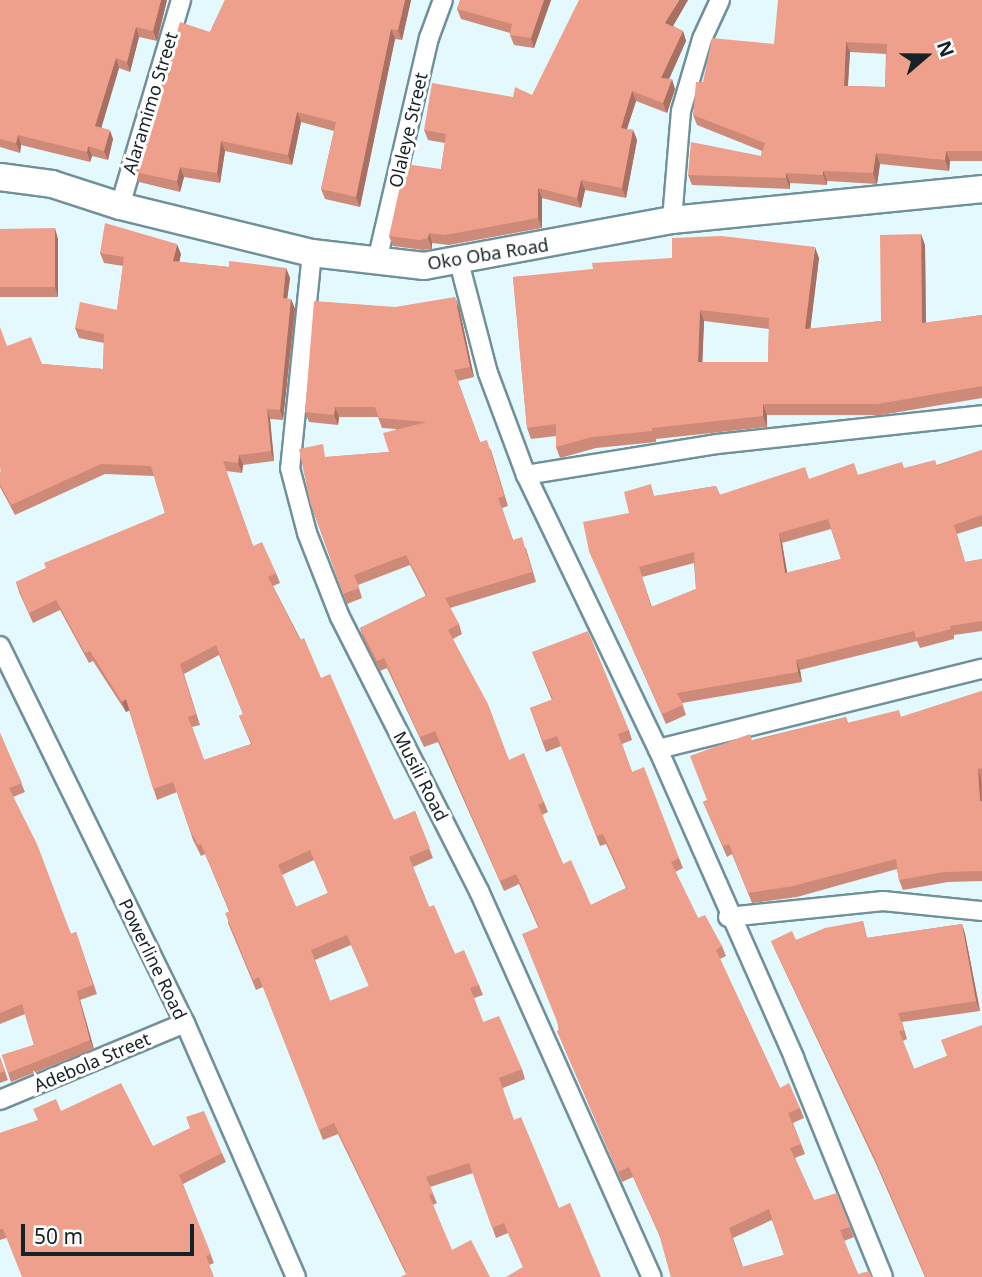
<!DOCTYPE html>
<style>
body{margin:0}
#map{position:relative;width:982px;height:1277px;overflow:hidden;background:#e3f9fe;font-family:"Noto Sans",sans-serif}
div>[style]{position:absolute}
.roads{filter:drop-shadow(2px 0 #70919a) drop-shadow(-2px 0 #70919a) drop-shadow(0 2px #70919a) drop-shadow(0 -2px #70919a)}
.street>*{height:18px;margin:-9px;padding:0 9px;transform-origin:9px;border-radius:9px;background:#fff}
.secondary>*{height:26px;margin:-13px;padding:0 13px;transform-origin:13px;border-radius:13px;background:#fff}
.wall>*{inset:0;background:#ce8a78}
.shaded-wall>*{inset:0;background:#a77062}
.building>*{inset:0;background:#efa08c}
span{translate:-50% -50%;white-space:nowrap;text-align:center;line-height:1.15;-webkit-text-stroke:6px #fff;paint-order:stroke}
.street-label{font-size:18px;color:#152226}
.north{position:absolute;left:891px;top:21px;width:70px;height:70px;-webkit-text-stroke:5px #fff;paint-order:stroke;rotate:70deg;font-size:19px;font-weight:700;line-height:28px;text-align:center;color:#152226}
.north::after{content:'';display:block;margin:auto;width:24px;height:32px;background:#152226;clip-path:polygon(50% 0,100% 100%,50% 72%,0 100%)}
.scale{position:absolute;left:21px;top:1224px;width:173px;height:32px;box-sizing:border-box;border:4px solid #152226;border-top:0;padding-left:9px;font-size:21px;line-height:24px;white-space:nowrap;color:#152226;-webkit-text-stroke:5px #fff;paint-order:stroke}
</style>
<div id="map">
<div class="roads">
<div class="street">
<div style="left:120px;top:206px;width:215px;rotate:-73.5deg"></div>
<div style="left:672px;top:220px;width:109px;rotate:-85.3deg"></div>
<div style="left:681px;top:111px;width:75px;rotate:-73.7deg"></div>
<div style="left:702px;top:39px;width:43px;rotate:-65.2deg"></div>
<div style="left:312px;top:253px;width:216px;rotate:95.8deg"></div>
<div style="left:290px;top:468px;width:67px;rotate:75.3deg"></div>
<div style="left:307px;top:533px;width:90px;rotate:68.6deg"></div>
<div style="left:340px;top:617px;width:307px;rotate:63.1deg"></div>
<div style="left:479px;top:891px;width:423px;rotate:65.9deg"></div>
<div style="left:377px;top:261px;width:229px;rotate:-76.9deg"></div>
<div style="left:429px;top:38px;width:40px;rotate:-69.8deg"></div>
<div style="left:459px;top:262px;width:115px;rotate:75.4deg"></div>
<div style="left:488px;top:373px;width:109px;rotate:69.6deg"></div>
<div style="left:526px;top:475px;width:304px;rotate:64.3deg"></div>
<div style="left:658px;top:749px;width:338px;rotate:66.2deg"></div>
<div style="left:794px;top:1058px;width:236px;rotate:67.9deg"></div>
<div style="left:526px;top:475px;width:193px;rotate:-9.2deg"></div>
<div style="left:717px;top:444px;width:267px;rotate:-6.2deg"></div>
<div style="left:0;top:646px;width:420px;rotate:63.9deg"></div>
<div style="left:185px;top:1023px;width:277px;rotate:66.4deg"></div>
<div style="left:658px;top:749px;width:334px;rotate:-13.9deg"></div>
<div style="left:728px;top:917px;width:156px;rotate:-5.9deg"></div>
<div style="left:883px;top:901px;width:100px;rotate:5.8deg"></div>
<div style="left:0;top:1100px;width:200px;rotate:-22.6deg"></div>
</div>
<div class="secondary">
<div style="left:0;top:177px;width:52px;rotate:7.7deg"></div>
<div style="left:52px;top:184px;width:71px;rotate:17.9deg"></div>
<div style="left:120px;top:206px;width:198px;rotate:13.8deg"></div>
<div style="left:312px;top:253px;width:113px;rotate:6.6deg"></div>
<div style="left:424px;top:266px;width:252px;rotate:-10.5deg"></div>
<div style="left:672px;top:220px;width:312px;rotate:-5.7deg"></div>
</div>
</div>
<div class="wall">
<div style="clip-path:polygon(0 0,167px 0,157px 41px,139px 37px,130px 72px,119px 68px,101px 127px,113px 139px,108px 160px,92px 156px,90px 162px,21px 145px,20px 153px,0 147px)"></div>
<div style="clip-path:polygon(225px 0,411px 0,402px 40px,395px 39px,360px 207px,325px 199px,321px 189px,334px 131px,301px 122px,292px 165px,225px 151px,220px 183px,184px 177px,180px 192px,139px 182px,135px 172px,210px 32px)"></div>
<div style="clip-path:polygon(460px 0,551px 0,534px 48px,514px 45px,510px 35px,510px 33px,461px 19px,457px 9px)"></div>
<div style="clip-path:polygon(688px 0,673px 26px,683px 31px,686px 41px,669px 79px,675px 89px,667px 113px,636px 101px,627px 129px,633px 130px,637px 140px,626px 198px,585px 190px,581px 208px,542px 198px,542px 228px,449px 245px,432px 243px,432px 249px,423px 250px,393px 246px,389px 236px,441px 169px,445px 143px,428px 140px,424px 130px,513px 97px,532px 95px)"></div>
<div style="clip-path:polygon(evenodd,982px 0,982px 161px,950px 161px,949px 171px,880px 164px,877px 184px,827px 181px,827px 185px,790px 183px,790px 189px,692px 185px,688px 175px,761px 156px,762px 151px,697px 125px,693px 115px,703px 82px,774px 44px,982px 0,850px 52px,886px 54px,885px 87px,848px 86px,850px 52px)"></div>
<div style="clip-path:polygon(0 229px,58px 239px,58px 297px,0 297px)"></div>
<div style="clip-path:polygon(evenodd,925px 245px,926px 323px,982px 315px,982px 398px,881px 415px,767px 415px,767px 427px,656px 439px,656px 442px,596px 448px,560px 458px,556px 447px,556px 436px,531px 439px,527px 428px,513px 277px,819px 258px,810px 329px,881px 321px,925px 245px,704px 321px,769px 329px,768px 362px,702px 362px,704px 321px)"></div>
<div style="clip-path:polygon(evenodd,100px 253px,181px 254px,179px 262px,229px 267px,286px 268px,290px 278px,287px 299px,291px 299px,295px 309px,283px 420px,270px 419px,274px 461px,243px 465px,242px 473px,226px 471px,253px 546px,276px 573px,280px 583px,273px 586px,394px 820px,415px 811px,433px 858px,413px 867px,429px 907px,455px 954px,479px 985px,483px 995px,474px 998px,483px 1022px,522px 1069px,525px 1079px,503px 1088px,523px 1267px,508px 1233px,496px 1238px,473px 1173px,430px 1187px,437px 1203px,433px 1205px,406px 1274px,338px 1134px,323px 1140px,263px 987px,256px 990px,228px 923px,229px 911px,205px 854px,201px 856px,193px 840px,177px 792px,157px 800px,129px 710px,126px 712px,93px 661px,89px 663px,60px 610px,33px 623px,19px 592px,16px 582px,165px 513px,154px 476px,105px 474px,15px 515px,0 487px,7px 346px,42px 364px,103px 369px,104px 343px,79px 338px,75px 328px,117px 310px,123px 266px,104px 263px,100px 253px,219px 655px,243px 714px,239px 716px,251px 744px,204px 760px,192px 727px,200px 725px,184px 674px,219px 655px,100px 253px,314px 860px,328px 893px,296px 907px,282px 875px,314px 860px,100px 253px,351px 945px,369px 986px,330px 1001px,315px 960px,351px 945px)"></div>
<div style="clip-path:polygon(evenodd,395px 307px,459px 307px,474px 377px,458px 381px,480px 442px,491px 450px,508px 506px,502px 508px,513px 540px,526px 548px,536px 582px,450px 608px,459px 624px,462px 634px,453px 639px,509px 760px,544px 802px,548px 812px,542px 815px,563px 864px,591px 905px,626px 888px,606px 844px,600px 846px,561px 746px,546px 752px,530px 708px,552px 700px,532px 652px,629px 730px,632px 740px,622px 744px,632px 772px,679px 858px,683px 868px,675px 872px,698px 918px,722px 946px,726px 956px,720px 959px,780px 1088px,800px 1108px,804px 1118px,793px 1123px,805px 1154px,795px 1158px,814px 1200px,850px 1227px,854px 1237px,844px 1241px,858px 1274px,872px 1275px,671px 1277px,661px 1239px,633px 1177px,622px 1182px,557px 1031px,559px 1030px,538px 927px,519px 884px,504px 891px,438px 742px,424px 747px,387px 668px,380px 671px,363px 638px,360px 628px,426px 596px,410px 565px,358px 585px,362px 598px,347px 604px,310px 502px,327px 457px,389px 452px,396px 429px,382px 428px,378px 417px,339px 417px,338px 425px,309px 422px,305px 412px,395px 307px,772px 1220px,784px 1255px,743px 1267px,733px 1238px,772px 1220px)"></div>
<div style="clip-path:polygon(evenodd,982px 450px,982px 526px,957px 534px,965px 562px,982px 559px,982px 631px,954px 635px,954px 639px,920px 648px,917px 641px,800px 670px,802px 682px,682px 703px,686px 715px,666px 724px,589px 551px,629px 513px,655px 496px,716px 486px,720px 495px,809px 479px,858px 475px,905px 468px,937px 465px,982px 450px,831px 529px,841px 559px,787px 573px,782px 543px,831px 529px,982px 450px,694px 563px,696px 589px,652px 607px,642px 577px,694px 563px)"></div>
<div style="clip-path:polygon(982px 691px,982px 881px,948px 882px,903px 890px,899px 880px,897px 869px,797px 897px,752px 903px,732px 854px,727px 857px,703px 802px,707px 800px,753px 740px,846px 717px,848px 723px,901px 717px)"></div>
<div style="clip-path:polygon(0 733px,25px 792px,13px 797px,71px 934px,76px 932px,97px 994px,80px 1000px,94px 1049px,11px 1082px,2px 1055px,34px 1045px,25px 1014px,0 1024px)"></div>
<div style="clip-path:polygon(863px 921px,867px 938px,962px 924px,965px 934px,980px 1011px,902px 1022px,907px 1039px,903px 1041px,914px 1069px,947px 1056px,982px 1025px,982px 1277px,925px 1277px,876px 1164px,775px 950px,771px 941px,796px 940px)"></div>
<div style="clip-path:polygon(0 1057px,8px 1080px,0 1083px)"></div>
<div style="clip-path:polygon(61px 1111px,153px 1146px,222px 1153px,226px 1162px,183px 1184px,214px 1263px,209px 1265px,6px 1238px,0 1240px,0 1133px,37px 1121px)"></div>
</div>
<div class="shaded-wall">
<div style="clip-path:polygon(161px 0,167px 0,157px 41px,153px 31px)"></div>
<div style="clip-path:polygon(405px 0,411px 0,402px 40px,398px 30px)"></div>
<div style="clip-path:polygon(544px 0,551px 0,534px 48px,531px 38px)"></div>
<div style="clip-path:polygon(679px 0,688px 0,669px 33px,665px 23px)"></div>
<div style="clip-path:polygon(136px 27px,139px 37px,130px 72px,127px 62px)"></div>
<div style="clip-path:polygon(391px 29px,395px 39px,360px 207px,356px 197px)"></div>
<div style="clip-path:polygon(683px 31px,686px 41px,665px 88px,661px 78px)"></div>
<div style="clip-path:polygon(846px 42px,850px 52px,847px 96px,844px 86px)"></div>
<div style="clip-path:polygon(116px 58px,119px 68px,99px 136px,95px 126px)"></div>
<div style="clip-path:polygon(672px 79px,675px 89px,667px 113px,663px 103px)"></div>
<div style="clip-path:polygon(632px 91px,636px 101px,624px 138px,621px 128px)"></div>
<div style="clip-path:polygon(297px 112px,301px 122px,292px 165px,288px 155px)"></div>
<div style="clip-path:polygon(110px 130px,113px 139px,108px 160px,104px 151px)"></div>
<div style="clip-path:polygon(633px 130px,637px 140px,626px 198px,622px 188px)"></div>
<div style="clip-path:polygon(18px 135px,21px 145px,20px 153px,16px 143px)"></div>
<div style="clip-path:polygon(221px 141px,225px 151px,220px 183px,217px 173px)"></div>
<div style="clip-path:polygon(88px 146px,92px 156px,90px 162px,87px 152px)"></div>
<div style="clip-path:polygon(946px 151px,950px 161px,949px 171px,945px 160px)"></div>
<div style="clip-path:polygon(876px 153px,880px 164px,877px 184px,873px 173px)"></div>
<div style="clip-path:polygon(180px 167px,184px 177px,180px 192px,177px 181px)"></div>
<div style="clip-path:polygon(823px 171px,827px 181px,827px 185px,823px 175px)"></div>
<div style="clip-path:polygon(786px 173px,790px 183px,790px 189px,786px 178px)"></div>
<div style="clip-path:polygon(581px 180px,585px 190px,581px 208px,577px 198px)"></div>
<div style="clip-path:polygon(538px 188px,542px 198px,542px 228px,538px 218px)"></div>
<div style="clip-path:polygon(55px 228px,58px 239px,58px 297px,55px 287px)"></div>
<div style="clip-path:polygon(429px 233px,432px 243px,432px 249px,428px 238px)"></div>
<div style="clip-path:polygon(921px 234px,925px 245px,926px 334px,922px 323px)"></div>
<div style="clip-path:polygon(177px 244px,181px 254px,177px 272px,173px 261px)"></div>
<div style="clip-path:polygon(815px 247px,819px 258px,809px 340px,805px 329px)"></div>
<div style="clip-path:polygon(286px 268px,290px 278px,286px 308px,283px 298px)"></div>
<div style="clip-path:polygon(455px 297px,459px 307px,474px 377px,470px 367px)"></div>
<div style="clip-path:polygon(291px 299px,295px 309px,283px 420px,280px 410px)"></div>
<div style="clip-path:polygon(700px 310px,704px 321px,702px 373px,698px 362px)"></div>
<div style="clip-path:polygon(763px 404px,767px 415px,767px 427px,763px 416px)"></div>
<div style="clip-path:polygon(335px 407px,339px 417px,338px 425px,334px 415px)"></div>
<div style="clip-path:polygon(267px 409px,270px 419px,274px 461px,271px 451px)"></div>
<div style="clip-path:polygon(239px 455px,243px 465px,242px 473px,238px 463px)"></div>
<div style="clip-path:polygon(779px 533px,782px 543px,789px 583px,785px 573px)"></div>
<div style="clip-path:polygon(796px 660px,800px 670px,802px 682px,798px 672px)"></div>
<div style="clip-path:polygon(126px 699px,130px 710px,126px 712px,122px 702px)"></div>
<div style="clip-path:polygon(978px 769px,981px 779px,982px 807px,980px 801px)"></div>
<div style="clip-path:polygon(962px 924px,965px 934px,980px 1011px,976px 1001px)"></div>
<div style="clip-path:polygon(77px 991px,80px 1000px,94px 1049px,90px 1040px)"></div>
</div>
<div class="building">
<div style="clip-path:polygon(0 0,161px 0,153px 31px,136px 27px,127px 62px,116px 58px,95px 126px,110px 130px,104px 151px,88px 146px,87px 152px,18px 135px,16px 143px,0 139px)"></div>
<div style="clip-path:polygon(225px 0,405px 0,398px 30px,391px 29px,356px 197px,321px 189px,336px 122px,297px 112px,288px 155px,221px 141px,217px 173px,180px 167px,177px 181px,135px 172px,180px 22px,210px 32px)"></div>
<div style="clip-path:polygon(460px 0,544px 0,531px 38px,510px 35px,512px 24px,457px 9px)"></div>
<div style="clip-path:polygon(579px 0,679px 0,665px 23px,683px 31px,661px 78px,672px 79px,663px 103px,632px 91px,621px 128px,633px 130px,622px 188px,581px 180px,577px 198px,538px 188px,538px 218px,445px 235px,429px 233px,428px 238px,420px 240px,389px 236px,405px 164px,441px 169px,446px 134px,424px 130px,432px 83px,513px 97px,515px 87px,532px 95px)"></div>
<div style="clip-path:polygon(evenodd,778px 0,982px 0,982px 151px,946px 151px,945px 160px,876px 153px,873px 173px,823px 171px,823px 175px,786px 173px,786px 178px,688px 175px,691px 142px,761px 156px,765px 143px,693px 115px,696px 82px,703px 82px,712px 38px,774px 44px,778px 0,846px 42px,887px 44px,885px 87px,844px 86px,846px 42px)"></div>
<div style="clip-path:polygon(evenodd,105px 223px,177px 244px,173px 261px,229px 267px,229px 261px,286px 268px,283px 298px,291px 299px,280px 410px,267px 409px,271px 451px,239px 455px,238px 463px,223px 461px,253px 546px,262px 542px,276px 573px,268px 577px,300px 640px,304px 638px,321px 678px,330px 674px,394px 820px,415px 811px,430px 848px,409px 857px,429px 907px,434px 905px,455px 954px,464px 950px,479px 985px,470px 988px,483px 1022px,499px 1016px,522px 1069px,499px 1078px,514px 1120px,521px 1117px,559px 1208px,570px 1203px,601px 1277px,506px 1277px,523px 1267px,504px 1223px,492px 1228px,469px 1163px,426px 1177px,433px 1193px,429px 1195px,452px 1250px,471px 1240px,490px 1277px,400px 1277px,407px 1274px,334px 1123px,319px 1130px,259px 977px,253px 980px,225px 913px,230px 911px,201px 844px,198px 845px,190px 830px,173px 782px,153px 789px,126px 699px,122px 702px,90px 651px,85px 653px,56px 600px,29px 613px,16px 582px,46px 568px,44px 563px,165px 513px,151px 466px,101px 464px,11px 505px,0 484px,0 472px,1px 471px,0 468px,0 327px,7px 346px,31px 337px,42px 364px,103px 369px,104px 334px,75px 328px,80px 302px,117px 310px,124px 257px,100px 253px,105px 223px,216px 645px,243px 714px,239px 716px,252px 744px,204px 760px,188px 717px,196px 714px,180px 664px,216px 645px,105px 223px,310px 850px,328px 893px,296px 907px,278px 865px,310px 850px,105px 223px,347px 935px,369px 986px,330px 1001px,311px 950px,347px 935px)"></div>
<div style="clip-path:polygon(55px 228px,55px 287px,0 287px,0 229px)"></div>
<div style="clip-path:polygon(evenodd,921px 234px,922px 323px,982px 315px,982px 386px,877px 404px,763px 404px,763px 416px,652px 428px,652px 431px,592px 437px,556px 447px,556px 424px,527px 428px,513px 277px,593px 269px,592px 263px,672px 258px,672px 238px,722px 236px,815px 247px,805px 329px,881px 321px,880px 235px,921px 234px,700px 310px,769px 318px,768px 362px,698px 362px,700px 310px)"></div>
<div style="clip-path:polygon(evenodd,455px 297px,470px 367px,454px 370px,480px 442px,487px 440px,504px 496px,498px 498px,513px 540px,522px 537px,532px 572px,445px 598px,459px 624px,448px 630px,488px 704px,509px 760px,524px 753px,544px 802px,538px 805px,563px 864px,571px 860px,591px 905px,627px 888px,603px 834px,596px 836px,557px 736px,543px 741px,530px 708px,553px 699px,532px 652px,588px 631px,629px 730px,618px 734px,632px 772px,644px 767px,679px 858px,671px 862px,698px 918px,705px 915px,722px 946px,716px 950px,780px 1088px,789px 1083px,800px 1108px,788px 1113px,801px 1144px,790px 1148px,814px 1200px,837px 1193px,850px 1227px,840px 1230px,858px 1274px,869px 1271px,872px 1277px,671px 1277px,659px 1234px,629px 1167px,618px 1172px,557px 1031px,560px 1029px,522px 934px,539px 927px,516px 874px,500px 881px,435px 731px,420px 737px,384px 658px,377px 661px,360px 628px,427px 595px,406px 555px,354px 575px,359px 588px,343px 594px,310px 502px,299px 449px,323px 444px,325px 457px,389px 452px,383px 433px,427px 422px,379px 418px,375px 407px,335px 407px,334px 415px,305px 412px,314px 301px,395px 307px,455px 297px,769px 1209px,784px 1255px,742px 1267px,729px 1228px,769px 1209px)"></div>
<div style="clip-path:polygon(evenodd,982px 450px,982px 515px,954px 525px,965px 562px,982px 559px,982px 621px,950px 626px,951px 629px,916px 638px,914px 631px,796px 660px,798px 672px,677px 693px,683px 705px,662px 714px,589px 551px,583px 522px,629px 513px,624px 492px,651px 484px,654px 496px,716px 486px,719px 495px,805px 467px,809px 479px,854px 463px,858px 475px,902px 462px,904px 468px,935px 460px,937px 466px,982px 450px,828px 519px,841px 559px,785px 573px,779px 533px,828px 519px,982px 450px,694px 552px,696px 589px,651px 607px,639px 567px,694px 552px)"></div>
<div style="clip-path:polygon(982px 691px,982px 768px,978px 769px,980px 801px,982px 801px,982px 871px,944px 872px,899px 880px,896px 859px,793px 886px,748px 893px,729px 844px,723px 846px,703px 802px,707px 800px,690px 756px,750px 734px,752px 741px,846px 717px,847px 723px,899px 710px,901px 717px)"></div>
<div style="clip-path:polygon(0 733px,22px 783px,9px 788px,37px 844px,71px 934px,76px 932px,93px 985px,77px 991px,90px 1040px,8px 1073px,2px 1055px,34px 1045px,22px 1004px,0 1013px)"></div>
<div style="clip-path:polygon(863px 921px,866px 938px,962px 924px,976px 1001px,898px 1013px,904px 1030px,899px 1031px,914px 1069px,947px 1056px,941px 1040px,982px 1025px,982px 1277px,926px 1277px,873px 1154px,771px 941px,792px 931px,796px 940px,825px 928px)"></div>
<div style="clip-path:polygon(0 1058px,5px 1071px,0 1073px)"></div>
<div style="clip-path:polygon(121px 1083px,153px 1146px,190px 1128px,186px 1117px,204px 1111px,222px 1153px,179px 1175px,211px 1254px,206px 1256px,214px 1277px,22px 1277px,3px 1229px,0 1229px,0 1133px,38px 1120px,33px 1109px,56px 1099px,61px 1111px)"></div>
</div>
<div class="street-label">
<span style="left:150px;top:103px;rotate:-73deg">Alaramimo Street</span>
<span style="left:408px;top:130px;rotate:-77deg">Olaleye Street</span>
<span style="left:488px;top:254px;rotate:-9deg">Oko Oba Road</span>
<span style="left:421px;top:776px;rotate:63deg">Musili Road</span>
<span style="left:153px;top:959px;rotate:64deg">Powerline Road</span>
<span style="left:92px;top:1062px;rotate:-23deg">Adebola Street</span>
</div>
<div class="north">N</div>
<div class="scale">50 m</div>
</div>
